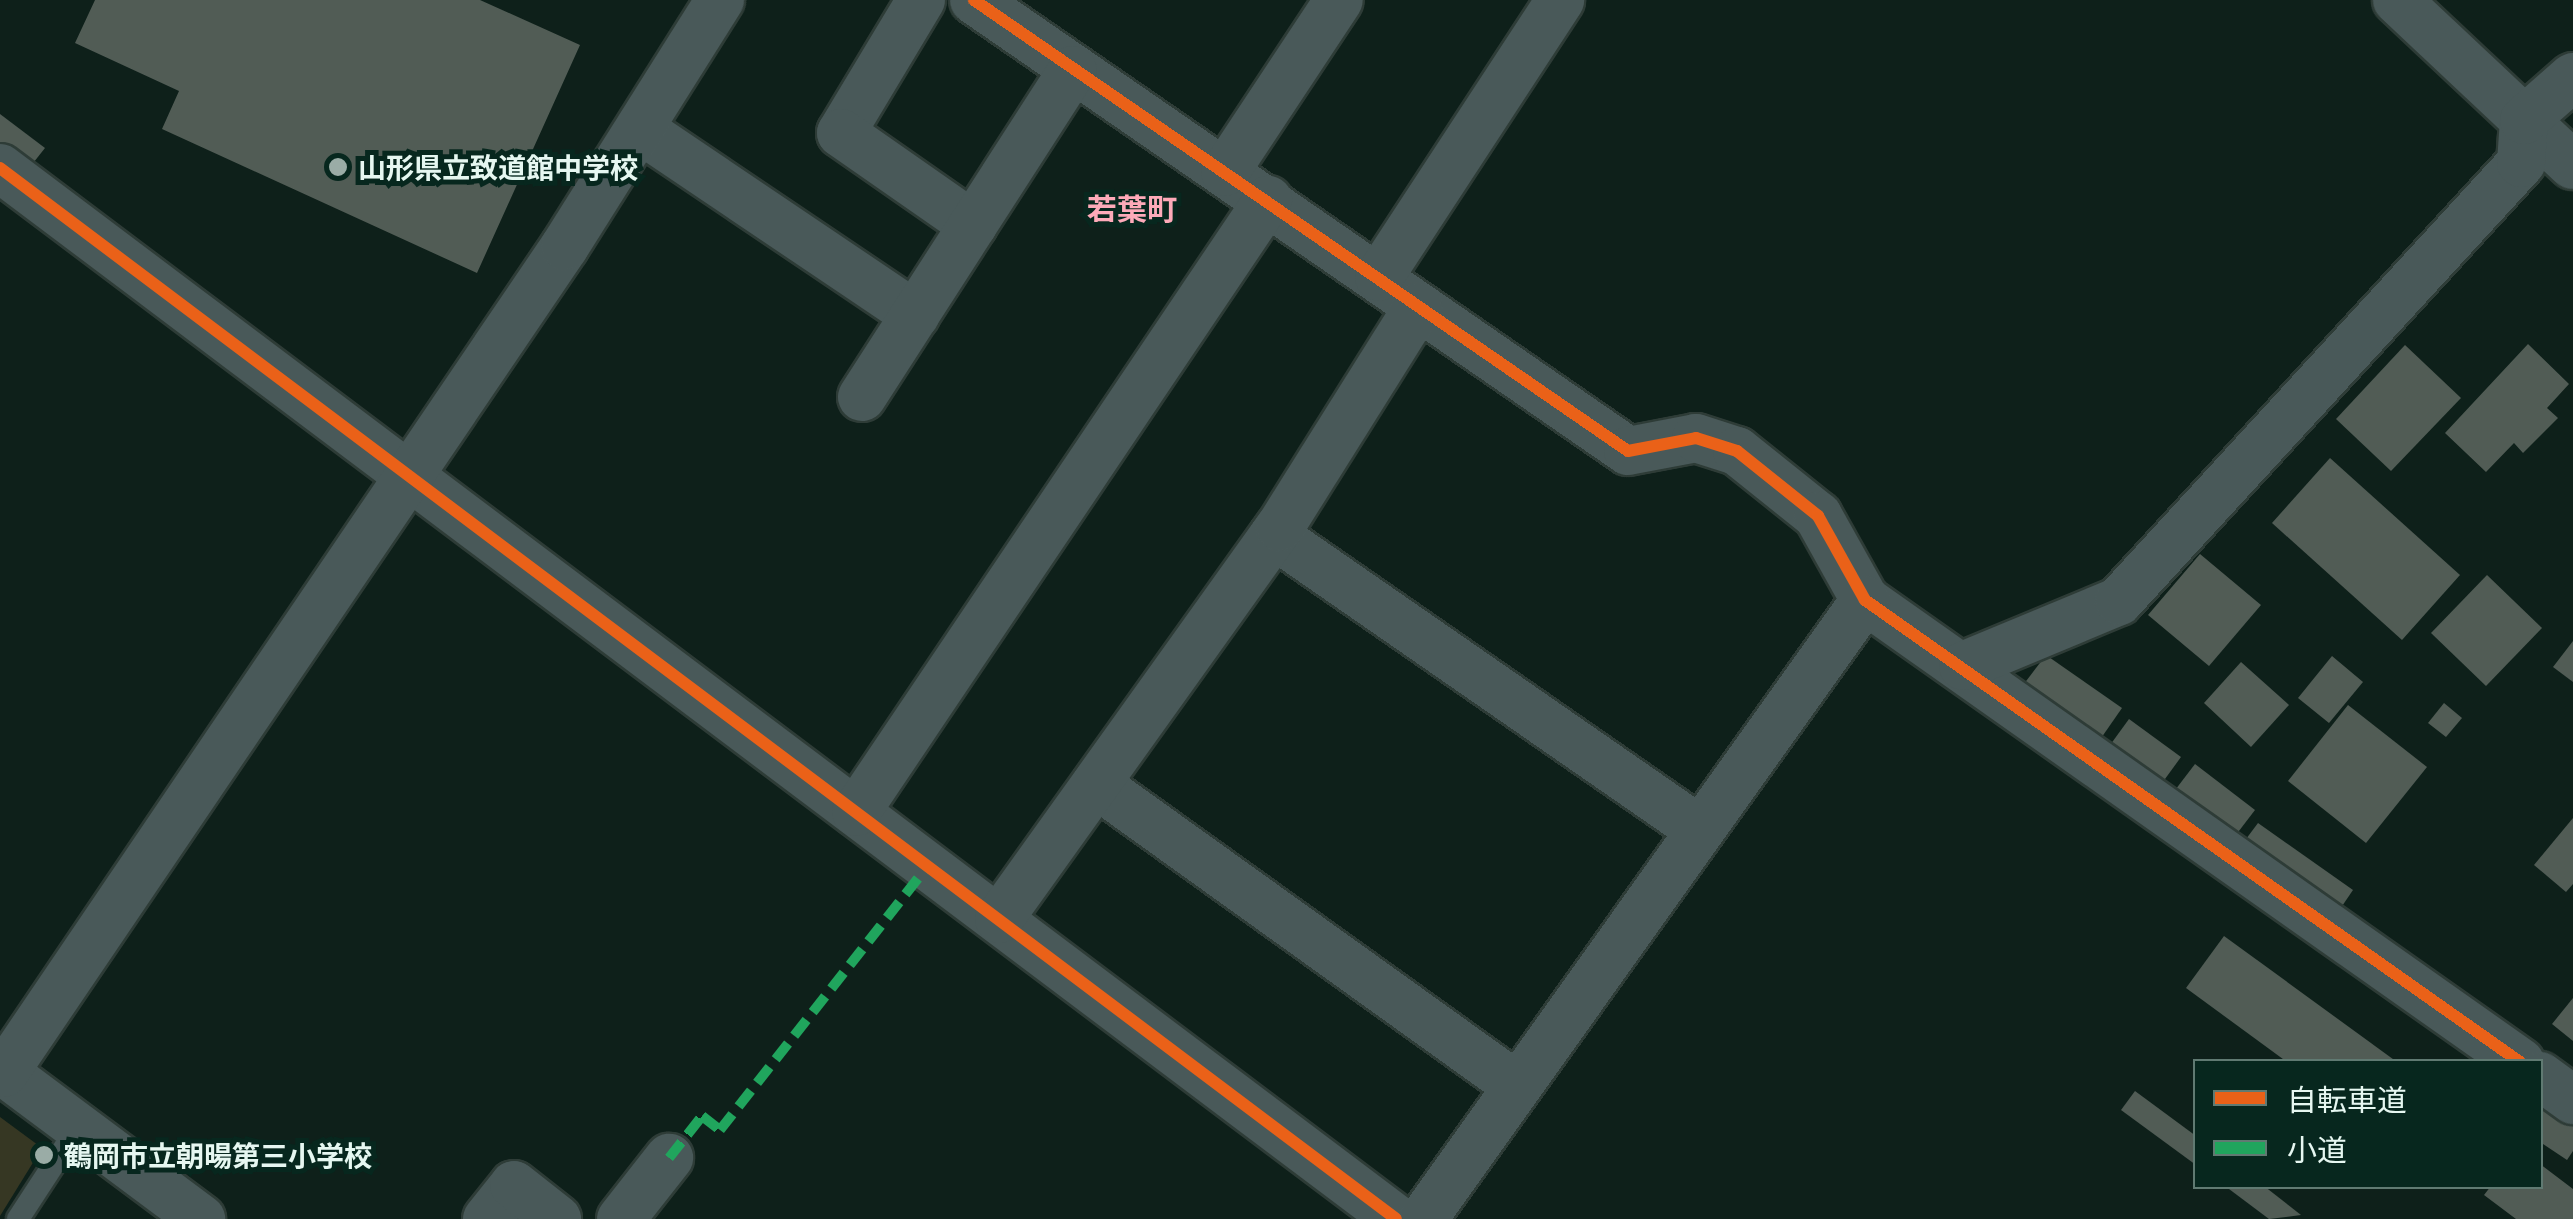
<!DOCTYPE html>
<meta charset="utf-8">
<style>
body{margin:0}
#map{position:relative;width:2573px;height:1219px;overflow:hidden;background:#0e201a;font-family:Commissioner,"Noto Sans JP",sans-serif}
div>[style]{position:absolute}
.green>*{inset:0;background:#363723}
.building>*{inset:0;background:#515c55}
.roads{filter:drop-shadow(2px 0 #2e3c37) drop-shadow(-2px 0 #2e3c37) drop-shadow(0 2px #2e3c37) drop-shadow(0 -2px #2e3c37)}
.lane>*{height:22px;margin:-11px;padding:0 11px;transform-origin:11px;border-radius:11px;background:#495959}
.street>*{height:48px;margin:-24px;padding:0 24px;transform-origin:24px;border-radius:24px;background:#495959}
.quiet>*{height:10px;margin-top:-5px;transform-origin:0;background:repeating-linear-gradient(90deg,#20a55d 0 20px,transparent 0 30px)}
.cycleway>*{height:12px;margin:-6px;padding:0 6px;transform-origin:6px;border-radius:6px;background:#ea6118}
.dots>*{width:28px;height:28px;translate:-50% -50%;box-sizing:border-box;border:5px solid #07271e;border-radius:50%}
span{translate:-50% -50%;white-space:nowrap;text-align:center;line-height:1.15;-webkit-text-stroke:10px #07271e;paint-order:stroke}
.poi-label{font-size:28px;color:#e6f7f1;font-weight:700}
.left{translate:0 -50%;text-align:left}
.neighbourhood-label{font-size:30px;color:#fdaab9;font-weight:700}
.legend{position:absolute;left:2193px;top:1059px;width:350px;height:130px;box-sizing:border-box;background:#07271e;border:2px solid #607a72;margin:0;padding:12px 18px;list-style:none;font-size:30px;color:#e6f7f1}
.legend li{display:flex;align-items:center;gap:20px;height:50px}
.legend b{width:50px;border:2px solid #607a72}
</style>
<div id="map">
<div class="green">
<div style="clip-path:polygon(0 1117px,42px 1148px,0 1216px)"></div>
</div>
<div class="building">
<div style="clip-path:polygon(95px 0,480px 0,580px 45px,477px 273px,162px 129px,179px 91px,75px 43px)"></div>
<div style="clip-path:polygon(0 114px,45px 148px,26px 172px,0 153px)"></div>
<div style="clip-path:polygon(2528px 344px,2569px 384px,2547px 408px,2558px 418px,2523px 453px,2514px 443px,2486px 472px,2445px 433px)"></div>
<div style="clip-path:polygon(2405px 345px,2461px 398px,2391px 471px,2336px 419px)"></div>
<div style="clip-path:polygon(2330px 458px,2460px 575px,2402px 640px,2272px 523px)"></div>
<div style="clip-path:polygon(2200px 554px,2261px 605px,2209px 666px,2148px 615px)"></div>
<div style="clip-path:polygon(2487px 575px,2542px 628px,2486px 686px,2431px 633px)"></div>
<div style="clip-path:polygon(2573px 641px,2573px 682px,2553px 667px)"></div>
<div style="clip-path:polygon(2046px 655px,2122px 708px,2097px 744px,2020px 689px)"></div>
<div style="clip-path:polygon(2332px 656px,2363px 682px,2329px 723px,2298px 698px)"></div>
<div style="clip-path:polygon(2241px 662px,2289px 705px,2251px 747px,2204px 703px)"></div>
<div style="clip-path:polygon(2444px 703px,2462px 718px,2446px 737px,2428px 723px)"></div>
<div style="clip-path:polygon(2348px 705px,2427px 767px,2366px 843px,2288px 781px)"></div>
<div style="clip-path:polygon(2129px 719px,2181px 757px,2157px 790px,2105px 752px)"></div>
<div style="clip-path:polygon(2195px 764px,2255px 810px,2229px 844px,2169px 798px)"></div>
<div style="clip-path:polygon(2573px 818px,2573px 884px,2566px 892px,2534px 865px)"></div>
<div style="clip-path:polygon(2258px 823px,2353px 890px,2336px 915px,2240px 847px)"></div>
<div style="clip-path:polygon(2224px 936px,2397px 1062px,2287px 1062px,2186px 988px)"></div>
<div style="clip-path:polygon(2573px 998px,2573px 1041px,2552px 1024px)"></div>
<div style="clip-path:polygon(2540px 1089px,2573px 1112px,2573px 1151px,2567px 1160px,2540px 1142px)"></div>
<div style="clip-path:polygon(2135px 1091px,2196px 1136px,2196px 1165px,2121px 1110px)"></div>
<div style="clip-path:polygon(2540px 1164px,2573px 1189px,2573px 1219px,2516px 1219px,2484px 1195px,2491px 1186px,2540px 1186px)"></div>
<div style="clip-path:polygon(2225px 1186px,2264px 1186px,2301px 1215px,2269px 1219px)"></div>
</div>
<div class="roads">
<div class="lane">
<div style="left:18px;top:1219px;width:110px;rotate:-56.9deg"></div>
</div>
<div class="street">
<div style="left:921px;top:0;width:155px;rotate:121deg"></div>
<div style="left:841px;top:133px;width:161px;rotate:34.9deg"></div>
<div style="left:974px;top:0;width:794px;rotate:34.59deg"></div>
<div style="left:1628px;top:451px;width:69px;rotate:-10.8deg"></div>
<div style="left:1696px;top:438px;width:43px;rotate:17.6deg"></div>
<div style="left:1737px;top:451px;width:104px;rotate:38.7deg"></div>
<div style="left:1818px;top:516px;width:96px;rotate:60.8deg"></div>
<div style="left:1865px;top:600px;width:802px;rotate:35.2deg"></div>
<div style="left:2397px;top:0;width:241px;rotate:43.2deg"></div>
<div style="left:641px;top:130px;width:331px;rotate:34deg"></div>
<div style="left:0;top:168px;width:1747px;rotate:36.97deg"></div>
<div style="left:1225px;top:172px;width:206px;rotate:-56.5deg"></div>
<div style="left:1379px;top:277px;width:331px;rotate:-56.8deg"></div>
<div style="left:862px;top:397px;width:389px;rotate:-57.2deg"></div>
<div style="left:1274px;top:535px;width:518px;rotate:34.7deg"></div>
<div style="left:1963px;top:666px;width:169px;rotate:-22.6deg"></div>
<div style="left:2119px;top:601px;width:595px;rotate:-47.45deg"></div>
<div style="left:2521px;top:163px;width:43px;rotate:-86deg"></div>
<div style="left:2524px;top:120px;width:65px;rotate:-41.3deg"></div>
<div style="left:1096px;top:784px;width:518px;rotate:35.65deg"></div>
<div style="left:856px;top:812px;width:738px;rotate:-56.05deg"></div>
<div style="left:999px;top:919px;width:482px;rotate:-54.4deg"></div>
<div style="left:1280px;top:527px;width:260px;rotate:-57.9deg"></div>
<div style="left:0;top:1069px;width:251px;rotate:36.7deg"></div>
<div style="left:4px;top:1073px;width:999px;rotate:-55.85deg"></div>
<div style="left:565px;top:246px;width:291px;rotate:-57.8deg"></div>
<div style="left:2540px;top:1076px;width:41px;rotate:36deg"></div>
<div style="left:487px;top:1219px;width:43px;rotate:-51.5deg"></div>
<div style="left:514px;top:1185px;width:55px;rotate:38.3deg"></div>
<div style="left:621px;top:1219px;width:78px;rotate:-51.8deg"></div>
<div style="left:1423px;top:1219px;width:761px;rotate:-54.47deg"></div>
</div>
</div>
<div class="quiet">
<div style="left:669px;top:1158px;width:53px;rotate:-51.8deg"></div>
<div style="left:702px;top:1116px;width:23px;rotate:38deg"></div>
<div style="left:720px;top:1130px;width:336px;rotate:-51.8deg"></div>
</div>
<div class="cycleway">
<div style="left:974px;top:0;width:794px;rotate:34.59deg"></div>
<div style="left:1628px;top:451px;width:69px;rotate:-10.8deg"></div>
<div style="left:1696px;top:438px;width:43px;rotate:17.6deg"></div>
<div style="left:1737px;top:451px;width:104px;rotate:38.7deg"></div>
<div style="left:1818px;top:516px;width:96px;rotate:60.8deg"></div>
<div style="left:1865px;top:600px;width:802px;rotate:35.2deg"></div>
<div style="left:0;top:168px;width:1747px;rotate:36.97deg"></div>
</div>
<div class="dots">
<div style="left:338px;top:167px;background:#9aaca6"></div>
<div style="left:44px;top:1155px;background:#9aaca6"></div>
</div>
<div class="poi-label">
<span class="left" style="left:358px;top:167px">山形県立致道館中学校</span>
<span class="left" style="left:64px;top:1155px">鶴岡市立朝暘第三小学校</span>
</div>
<div class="neighbourhood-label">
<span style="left:1132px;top:208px">若葉町</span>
</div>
<ul class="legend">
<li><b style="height:12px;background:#ea6118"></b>自転車道</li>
<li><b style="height:12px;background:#20a55d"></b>小道</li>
</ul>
</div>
